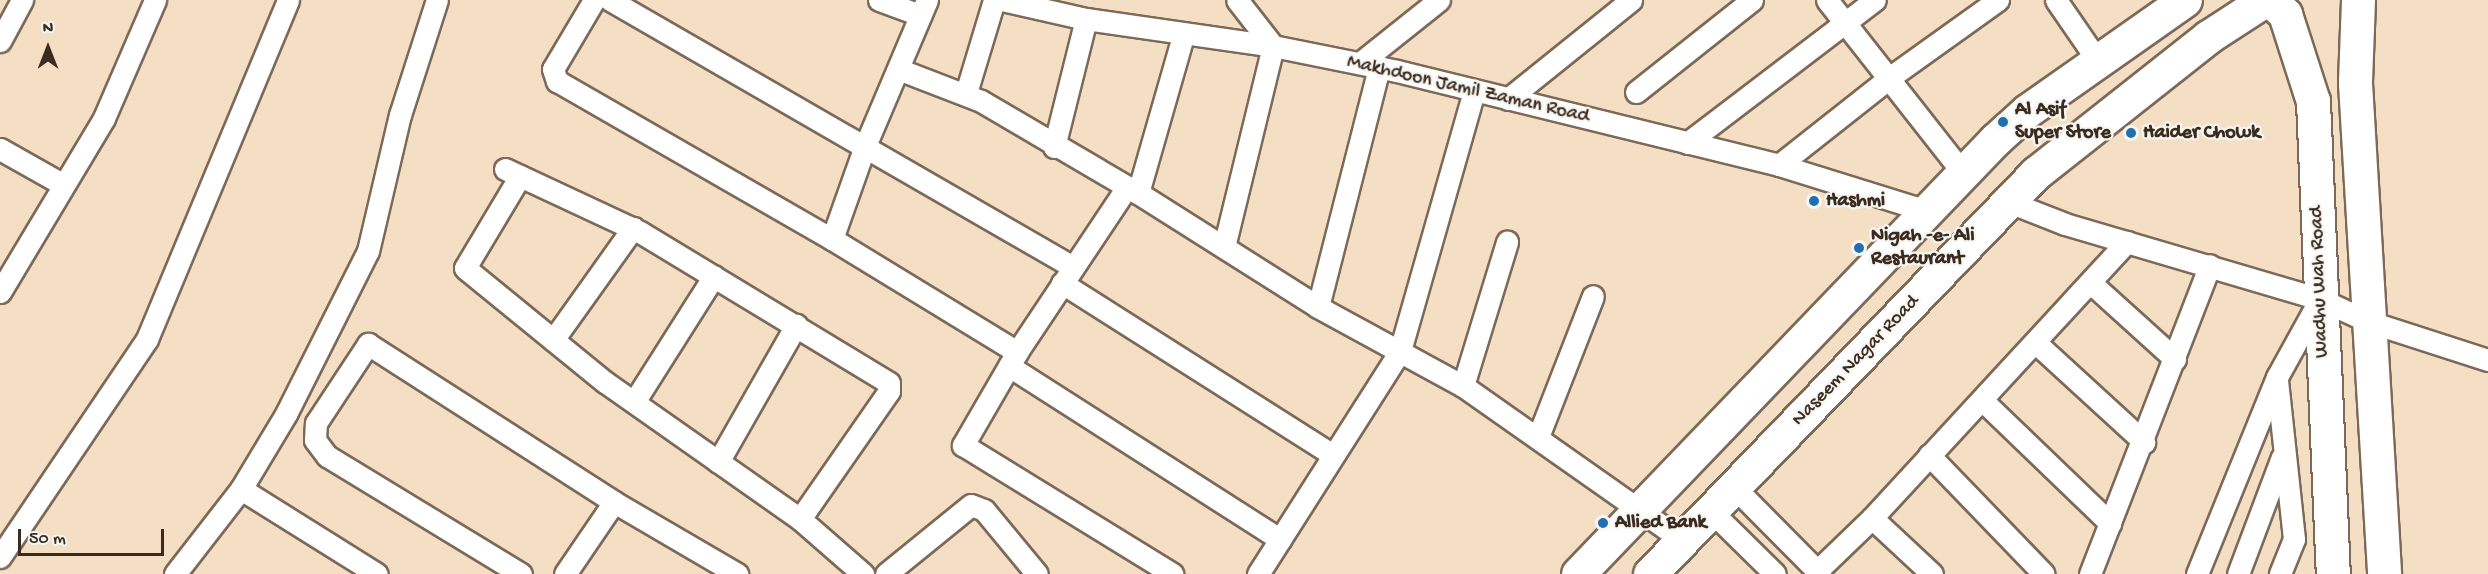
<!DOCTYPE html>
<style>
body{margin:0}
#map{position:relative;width:2488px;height:574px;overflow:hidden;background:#f4dec4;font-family:"Gochi Hand",sans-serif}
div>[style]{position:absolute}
.roads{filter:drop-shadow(2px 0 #7c6958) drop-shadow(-2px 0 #7c6958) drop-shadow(0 2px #7c6958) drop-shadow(0 -2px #7c6958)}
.street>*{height:21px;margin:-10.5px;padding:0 10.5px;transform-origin:10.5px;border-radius:10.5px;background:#fff}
.primary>*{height:33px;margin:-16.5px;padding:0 16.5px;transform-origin:16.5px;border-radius:16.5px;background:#fff}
.dots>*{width:16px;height:16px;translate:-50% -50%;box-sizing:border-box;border:3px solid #f6f6f2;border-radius:50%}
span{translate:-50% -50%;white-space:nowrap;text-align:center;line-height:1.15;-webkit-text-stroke:4.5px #f6f6f2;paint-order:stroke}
.street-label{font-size:20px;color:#3b2a1e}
.poi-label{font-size:20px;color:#3b2a1e;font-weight:700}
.left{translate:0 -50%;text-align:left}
.north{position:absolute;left:18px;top:18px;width:60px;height:60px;-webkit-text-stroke:4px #f6f6f2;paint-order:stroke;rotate:0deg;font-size:16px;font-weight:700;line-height:24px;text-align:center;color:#3b2a1e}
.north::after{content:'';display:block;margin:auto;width:21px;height:27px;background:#3b2a1e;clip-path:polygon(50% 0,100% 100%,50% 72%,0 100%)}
.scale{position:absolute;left:18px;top:529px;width:146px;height:27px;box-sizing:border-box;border:3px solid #3b2a1e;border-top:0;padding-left:8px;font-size:18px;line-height:21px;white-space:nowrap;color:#3b2a1e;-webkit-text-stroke:4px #f6f6f2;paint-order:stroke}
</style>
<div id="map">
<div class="roads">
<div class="street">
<div style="left:594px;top:0;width:80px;rotate:120.7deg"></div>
<div style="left:553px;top:69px;width:13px;rotate:72deg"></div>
<div style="left:557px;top:81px;width:317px;rotate:29.9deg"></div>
<div style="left:832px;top:239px;width:217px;rotate:31.4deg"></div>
<div style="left:610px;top:0;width:534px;rotate:29.97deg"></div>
<div style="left:879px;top:0;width:44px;rotate:20.1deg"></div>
<div style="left:1002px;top:0;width:86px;rotate:12.7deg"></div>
<div style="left:1086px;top:19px;width:189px;rotate:8.2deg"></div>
<div style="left:1273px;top:46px;width:126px;rotate:11.4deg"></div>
<div style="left:1397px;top:71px;width:393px;rotate:13.8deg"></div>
<div style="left:1779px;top:165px;width:155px;rotate:17.3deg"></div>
<div style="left:1827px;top:0;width:220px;rotate:51.8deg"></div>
<div style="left:2056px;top:0;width:74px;rotate:55.5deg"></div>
<div style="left:0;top:41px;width:47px;rotate:-61.8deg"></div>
<div style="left:1360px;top:63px;width:101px;rotate:-38.6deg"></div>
<div style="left:898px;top:69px;width:89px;rotate:21.1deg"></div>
<div style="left:981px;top:101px;width:182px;rotate:30.4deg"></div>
<div style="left:1138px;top:193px;width:213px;rotate:32.3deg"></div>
<div style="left:1318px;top:307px;width:165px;rotate:28.6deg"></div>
<div style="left:1463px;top:386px;width:266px;rotate:35.1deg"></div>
<div style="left:1636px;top:92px;width:148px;rotate:-38.4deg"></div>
<div style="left:966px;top:93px;width:97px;rotate:-73.2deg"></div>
<div style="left:1508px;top:99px;width:158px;rotate:-38.8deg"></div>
<div style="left:1687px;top:143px;width:236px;rotate:-37.3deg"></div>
<div style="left:1054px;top:147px;width:132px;rotate:-76deg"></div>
<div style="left:0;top:149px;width:73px;rotate:29.4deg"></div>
<div style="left:1779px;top:165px;width:140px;rotate:-38.3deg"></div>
<div style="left:1889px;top:78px;width:134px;rotate:-35.6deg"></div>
<div style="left:505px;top:169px;width:149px;rotate:25deg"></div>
<div style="left:640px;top:232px;width:291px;rotate:31.2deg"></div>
<div style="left:889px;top:383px;width:8px;rotate:90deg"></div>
<div style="left:889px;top:391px;width:156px;rotate:124.8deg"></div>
<div style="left:520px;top:176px;width:107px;rotate:120.9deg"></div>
<div style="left:465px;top:268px;width:181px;rotate:39.2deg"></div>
<div style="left:605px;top:382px;width:238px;rotate:35.1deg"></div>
<div style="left:800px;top:519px;width:84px;rotate:41.1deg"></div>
<div style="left:1127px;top:187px;width:198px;rotate:123.7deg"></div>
<div style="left:1017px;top:352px;width:108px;rotate:120.1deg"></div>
<div style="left:963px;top:445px;width:246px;rotate:31.6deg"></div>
<div style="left:1138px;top:193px;width:166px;rotate:-74deg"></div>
<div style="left:2009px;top:202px;width:60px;rotate:21.4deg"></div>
<div style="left:2065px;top:224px;width:266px;rotate:16.4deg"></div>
<div style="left:2320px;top:299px;width:52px;rotate:25.1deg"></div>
<div style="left:2367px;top:321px;width:127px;rotate:17.9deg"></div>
<div style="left:832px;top:239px;width:99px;rotate:-70.5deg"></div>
<div style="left:865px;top:146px;width:159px;rotate:-67deg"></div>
<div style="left:1224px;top:247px;width:207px;rotate:-76.3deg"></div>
<div style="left:1273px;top:46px;width:58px;rotate:-128deg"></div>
<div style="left:1062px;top:283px;width:321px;rotate:32.4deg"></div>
<div style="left:2092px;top:284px;width:112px;rotate:42.1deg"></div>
<div style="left:0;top:292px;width:203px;rotate:-59.1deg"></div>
<div style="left:104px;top:118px;width:129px;rotate:-66.6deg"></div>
<div style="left:1318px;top:307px;width:248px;rotate:-75.7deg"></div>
<div style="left:553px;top:340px;width:138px;rotate:-54.5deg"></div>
<div style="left:2036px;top:343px;width:147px;rotate:42.5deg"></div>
<div style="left:1009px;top:366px;width:322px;rotate:32.6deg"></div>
<div style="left:2277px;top:380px;width:160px;rotate:83.9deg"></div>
<div style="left:2294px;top:539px;width:38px;rotate:112deg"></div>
<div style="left:1463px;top:386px;width:151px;rotate:-73deg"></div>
<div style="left:1982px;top:400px;width:178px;rotate:43.9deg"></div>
<div style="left:634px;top:402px;width:149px;rotate:-57.6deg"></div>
<div style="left:1538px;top:437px;width:151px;rotate:-68.7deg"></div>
<div style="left:1929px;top:455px;width:165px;rotate:46deg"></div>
<div style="left:718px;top:462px;width:158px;rotate:-60.3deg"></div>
<div style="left:1734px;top:487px;width:122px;rotate:45.3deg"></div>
<div style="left:241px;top:489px;width:160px;rotate:32deg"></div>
<div style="left:1712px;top:512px;width:88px;rotate:44.5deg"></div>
<div style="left:1872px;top:518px;width:82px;rotate:43deg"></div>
<div style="left:0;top:557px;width:263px;rotate:-56deg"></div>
<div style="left:147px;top:339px;width:367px;rotate:-67.4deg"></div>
<div style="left:1817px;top:571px;width:76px;rotate:-43.9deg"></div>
<div style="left:1872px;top:518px;width:376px;rotate:-47.3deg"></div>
<div style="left:175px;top:574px;width:108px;rotate:-52.2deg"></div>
<div style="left:241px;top:489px;width:87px;rotate:-59deg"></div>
<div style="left:286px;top:414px;width:182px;rotate:-63.3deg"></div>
<div style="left:368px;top:251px;width:140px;rotate:-76.8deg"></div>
<div style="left:400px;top:115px;width:121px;rotate:-72.2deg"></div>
<div style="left:521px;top:574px;width:227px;rotate:-148.7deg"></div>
<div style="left:327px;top:456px;width:20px;rotate:-127deg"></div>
<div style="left:315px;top:440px;width:17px;rotate:-87deg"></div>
<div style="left:316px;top:423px;width:95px;rotate:-56.6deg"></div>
<div style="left:368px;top:344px;width:292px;rotate:32.7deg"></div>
<div style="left:614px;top:502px;width:143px;rotate:30.3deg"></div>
<div style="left:565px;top:574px;width:87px;rotate:-55.8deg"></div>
<div style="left:886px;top:574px;width:109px;rotate:-39.1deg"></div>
<div style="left:971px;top:505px;width:14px;rotate:21deg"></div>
<div style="left:984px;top:510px;width:83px;rotate:50.4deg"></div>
<div style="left:1258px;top:574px;width:264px;rotate:-57.5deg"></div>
<div style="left:1400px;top:351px;width:270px;rotate:-74.1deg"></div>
<div style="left:2090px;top:574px;width:331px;rotate:-68.8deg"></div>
<div style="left:2197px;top:574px;width:213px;rotate:-67.9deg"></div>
<div style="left:2277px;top:377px;width:89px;rotate:-61.1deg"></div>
<div style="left:2238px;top:574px;width:125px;rotate:-69.4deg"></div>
</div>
<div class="primary">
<div style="left:2270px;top:0;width:21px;rotate:43deg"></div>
<div style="left:2285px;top:14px;width:91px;rotate:72.2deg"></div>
<div style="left:2313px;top:101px;width:473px;rotate:87.6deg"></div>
<div style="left:2358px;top:0;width:83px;rotate:92.1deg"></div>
<div style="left:2355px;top:83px;width:492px;rotate:86.6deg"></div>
<div style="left:1578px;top:574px;width:602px;rotate:-46.14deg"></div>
<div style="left:1995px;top:140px;width:43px;rotate:-42.2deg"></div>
<div style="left:2027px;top:111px;width:193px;rotate:-35.1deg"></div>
<div style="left:1650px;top:574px;width:557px;rotate:-46.09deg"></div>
<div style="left:2036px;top:173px;width:219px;rotate:-38.3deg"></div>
<div style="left:2208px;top:37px;width:68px;rotate:-33deg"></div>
</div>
</div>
<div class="dots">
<div style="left:2003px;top:122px;background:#1f6fb2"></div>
<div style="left:2131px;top:133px;background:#1f6fb2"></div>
<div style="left:1814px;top:201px;background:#1f6fb2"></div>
<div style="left:1859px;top:248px;background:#1f6fb2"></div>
<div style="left:1603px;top:523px;background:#1f6fb2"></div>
</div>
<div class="street-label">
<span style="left:1468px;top:90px;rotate:13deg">Makhdoon Jamil Zaman Road</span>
<span style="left:2320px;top:282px;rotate:-92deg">Wadhu Wah Road</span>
<span style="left:1856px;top:361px;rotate:-46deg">Naseem Nagar Road</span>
</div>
<div class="poi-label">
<span class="left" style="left:2015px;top:122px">Al Asif<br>Super Store</span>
<span class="left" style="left:2143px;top:133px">Haider Chowk</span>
<span class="left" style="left:1826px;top:201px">Hashmi</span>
<span class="left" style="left:1871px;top:248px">Nigah -e- Ali<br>Restaurant</span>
<span class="left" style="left:1615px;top:523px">Allied Bank</span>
</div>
<div class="north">N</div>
<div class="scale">50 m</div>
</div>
